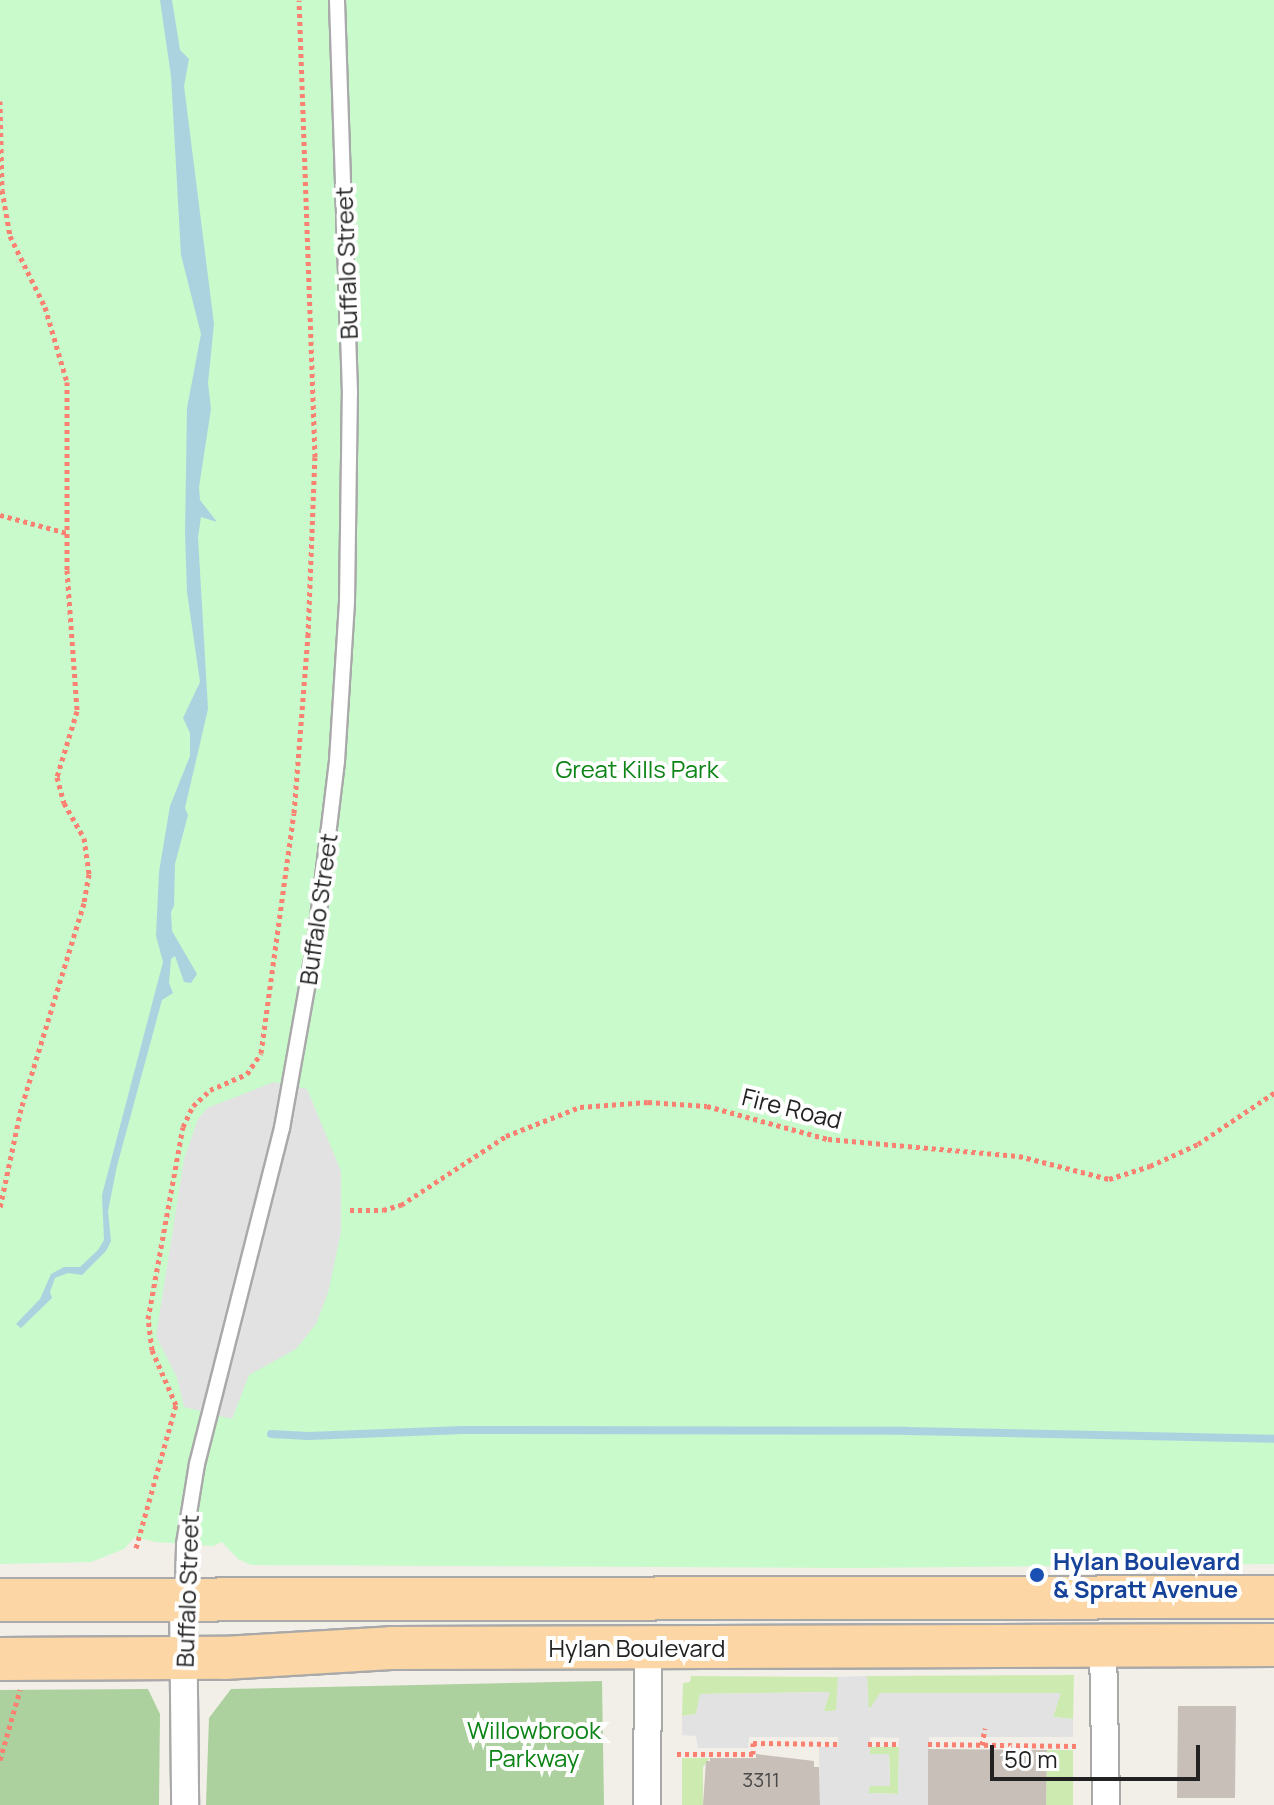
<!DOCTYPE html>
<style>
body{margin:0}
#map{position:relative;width:1274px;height:1805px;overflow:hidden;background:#f2efe9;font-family:Manrope,sans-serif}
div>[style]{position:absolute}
.grass>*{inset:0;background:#cdebb0}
.forest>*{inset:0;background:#add19e}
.park>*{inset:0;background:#c8facc}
.parking>*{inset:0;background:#e2e2e2}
.water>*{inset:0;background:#aad3df}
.stream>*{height:8px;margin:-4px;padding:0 4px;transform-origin:4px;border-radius:4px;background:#aad3df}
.building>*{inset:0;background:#c7bfb8}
.path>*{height:5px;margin-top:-2.5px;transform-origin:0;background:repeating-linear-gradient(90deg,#fa8072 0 4px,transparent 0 8px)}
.roads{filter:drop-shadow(2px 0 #a9a9a9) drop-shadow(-2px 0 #a9a9a9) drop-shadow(0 2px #a9a9a9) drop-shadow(0 -2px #a9a9a9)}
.service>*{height:14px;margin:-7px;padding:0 7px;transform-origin:7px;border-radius:7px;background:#fff}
.minor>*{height:26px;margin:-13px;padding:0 13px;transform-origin:13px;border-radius:13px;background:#fff}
.primary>*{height:42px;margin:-21px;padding:0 21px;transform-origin:21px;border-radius:21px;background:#fcd6a4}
.dots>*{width:22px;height:22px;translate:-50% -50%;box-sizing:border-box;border:4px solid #fff;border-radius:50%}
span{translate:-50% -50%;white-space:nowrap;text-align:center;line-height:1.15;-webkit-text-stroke:8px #fff;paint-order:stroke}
.number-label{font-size:20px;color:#4b4948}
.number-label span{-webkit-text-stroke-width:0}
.street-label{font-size:24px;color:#222}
.park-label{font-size:24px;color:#0c8416}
.transit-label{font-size:24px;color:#164399;font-weight:700}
.left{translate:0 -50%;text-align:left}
.scale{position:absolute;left:990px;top:1745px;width:210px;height:36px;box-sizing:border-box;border:4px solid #222;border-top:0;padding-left:10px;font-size:24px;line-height:28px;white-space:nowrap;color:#222;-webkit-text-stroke:6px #fff;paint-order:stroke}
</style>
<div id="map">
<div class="grass">
<div style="clip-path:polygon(1074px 1675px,1073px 1719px,1053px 1717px,1060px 1693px,880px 1693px,872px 1708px,868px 1708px,867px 1676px)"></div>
<div style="clip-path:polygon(691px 1676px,838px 1677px,838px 1710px,823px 1712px,829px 1692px,701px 1694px,696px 1714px,682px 1716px,683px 1683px,690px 1682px)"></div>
<div style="clip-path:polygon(868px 1747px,899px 1747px,898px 1794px,868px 1793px,870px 1786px,889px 1786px,890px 1776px,889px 1754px,870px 1754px)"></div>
<div style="clip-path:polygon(1047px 1750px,1073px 1750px,1073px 1805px,1046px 1805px)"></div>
<div style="clip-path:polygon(682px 1758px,710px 1758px,703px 1767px,703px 1805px,682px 1805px)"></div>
</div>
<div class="forest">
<div style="clip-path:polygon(602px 1681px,604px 1805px,206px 1805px,209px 1718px,231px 1689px)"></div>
<div style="clip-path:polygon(148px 1689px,160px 1714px,159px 1805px,0 1805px,0 1690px)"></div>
</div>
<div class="park">
<div style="clip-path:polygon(0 0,1274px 0,1274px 1564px,849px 1568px,251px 1565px,238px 1559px,222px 1542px,213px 1546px,156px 1542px,135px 1537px,124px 1549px,91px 1562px,0 1564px)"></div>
</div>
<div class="parking">
<div style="clip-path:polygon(274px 1082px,307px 1089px,341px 1171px,341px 1232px,328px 1293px,316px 1324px,296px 1349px,249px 1375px,232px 1419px,184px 1407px,177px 1378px,156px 1336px,184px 1159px,198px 1119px,207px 1108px)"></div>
<div style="clip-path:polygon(evenodd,867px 1676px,869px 1710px,880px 1693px,1061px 1693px,1053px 1717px,1073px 1719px,1073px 1737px,929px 1737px,928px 1805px,820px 1805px,819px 1747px,838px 1747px,838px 1737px,749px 1737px,748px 1748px,698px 1748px,696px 1736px,682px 1735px,682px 1716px,696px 1714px,700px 1694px,830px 1692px,824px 1711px,836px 1711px,838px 1677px,867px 1676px,870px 1737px,899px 1738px,898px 1794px,868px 1793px,870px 1786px,890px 1786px,889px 1754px,870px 1754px,870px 1737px)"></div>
</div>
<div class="water">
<div style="clip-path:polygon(160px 0,172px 0,180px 50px,189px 59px,184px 86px,214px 324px,208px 383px,211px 409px,199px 487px,200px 500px,217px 522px,201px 517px,198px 537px,208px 709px,185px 808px,188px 815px,175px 864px,174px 906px,171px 912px,172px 931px,197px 974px,191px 983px,184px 982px,175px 956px,171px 959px,169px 983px,173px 993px,162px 1000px,117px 1166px,108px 1211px,111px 1241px,106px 1251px,82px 1275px,68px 1273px,55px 1278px,50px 1292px,52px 1298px,21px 1328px,16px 1324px,40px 1299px,51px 1274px,64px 1267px,80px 1267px,98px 1250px,104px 1240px,102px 1195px,163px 962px,156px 936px,159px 872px,170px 806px,190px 756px,190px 733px,183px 718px,200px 682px,187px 592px,185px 534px,187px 408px,201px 334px,181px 255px,171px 76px)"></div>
</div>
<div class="stream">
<div style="left:271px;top:1434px;width:37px;rotate:3deg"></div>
<div style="left:308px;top:1436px;width:155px;rotate:-2.2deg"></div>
<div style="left:463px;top:1430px;width:443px;rotate:0.1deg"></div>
<div style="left:906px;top:1431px;width:368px;rotate:1.2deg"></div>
</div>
<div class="building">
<div style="clip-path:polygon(1178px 1706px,1236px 1706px,1235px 1798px,1177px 1798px)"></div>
<div style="clip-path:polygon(928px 1749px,1047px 1750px,1046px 1805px,928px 1805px)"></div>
<div style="clip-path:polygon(756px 1754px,814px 1761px,814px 1767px,819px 1767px,820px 1805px,703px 1805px,706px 1761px,710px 1761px,710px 1758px,756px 1758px)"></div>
</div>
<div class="path">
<div style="left:0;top:101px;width:89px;rotate:88.7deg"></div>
<div style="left:2px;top:190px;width:47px;rotate:80.1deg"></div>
<div style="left:10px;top:236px;width:79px;rotate:63.8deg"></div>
<div style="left:45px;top:307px;width:78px;rotate:73.7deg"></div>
<div style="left:67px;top:382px;width:188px;rotate:90deg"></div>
<div style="left:67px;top:570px;width:141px;rotate:85.9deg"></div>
<div style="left:77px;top:711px;width:69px;rotate:106.9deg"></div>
<div style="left:57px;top:777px;width:27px;rotate:75deg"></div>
<div style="left:64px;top:803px;width:40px;rotate:60.3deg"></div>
<div style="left:84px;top:838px;width:36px;rotate:82deg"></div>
<div style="left:89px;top:874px;width:29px;rotate:100deg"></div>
<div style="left:84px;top:903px;width:215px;rotate:107deg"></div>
<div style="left:21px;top:1109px;width:101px;rotate:102deg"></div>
<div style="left:0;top:515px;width:69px;rotate:15deg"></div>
<div style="left:350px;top:1210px;width:33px"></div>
<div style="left:383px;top:1210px;width:19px;rotate:-16deg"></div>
<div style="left:401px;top:1205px;width:126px;rotate:-33.3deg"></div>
<div style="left:506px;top:1136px;width:79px;rotate:-21.4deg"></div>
<div style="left:580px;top:1107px;width:68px;rotate:-4.2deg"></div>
<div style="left:648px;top:1102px;width:59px;rotate:3.9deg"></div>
<div style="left:707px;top:1106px;width:125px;rotate:15.3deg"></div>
<div style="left:828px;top:1139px;width:192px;rotate:5.1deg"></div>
<div style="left:1019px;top:1156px;width:93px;rotate:14.3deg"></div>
<div style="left:1109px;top:1179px;width:43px;rotate:-17.6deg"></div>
<div style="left:1150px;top:1166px;width:53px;rotate:-24.6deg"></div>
<div style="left:1198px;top:1144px;width:92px;rotate:-33.9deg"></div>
<div style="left:136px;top:1548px;width:148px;rotate:-74.4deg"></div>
<div style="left:176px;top:1405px;width:60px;rotate:-113.6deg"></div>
<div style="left:152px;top:1350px;width:31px;rotate:-97deg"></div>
<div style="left:148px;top:1319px;width:195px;rotate:-79.7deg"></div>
<div style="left:183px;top:1127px;width:23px;rotate:-65deg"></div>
<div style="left:193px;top:1106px;width:23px;rotate:-43deg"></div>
<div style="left:210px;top:1090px;width:40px;rotate:-23.4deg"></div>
<div style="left:247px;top:1074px;width:25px;rotate:-56deg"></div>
<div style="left:261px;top:1053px;width:242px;rotate:-82.2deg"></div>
<div style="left:294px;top:813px;width:178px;rotate:-85.5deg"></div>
<div style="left:308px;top:636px;width:179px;rotate:-87.8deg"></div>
<div style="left:315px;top:457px;width:457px;rotate:-92deg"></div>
<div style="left:868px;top:1744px;width:31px"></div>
<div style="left:928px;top:1744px;width:149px;rotate:0.8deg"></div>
<div style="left:982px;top:1745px;width:17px;rotate:-80deg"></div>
<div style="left:677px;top:1754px;width:76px"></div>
<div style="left:753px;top:1754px;width:11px;rotate:-90deg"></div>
<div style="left:753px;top:1743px;width:84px;rotate:0.7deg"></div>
<div style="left:0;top:1760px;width:73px;rotate:-74.1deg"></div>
</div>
<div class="roads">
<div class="service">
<div style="left:183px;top:1598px;width:54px;rotate:-88.9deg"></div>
<div style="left:184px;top:1544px;width:81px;rotate:-80.8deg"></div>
<div style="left:197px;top:1464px;width:347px;rotate:-75.8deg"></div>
<div style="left:282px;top:1128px;width:188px;rotate:-79.9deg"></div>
<div style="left:315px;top:943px;width:183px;rotate:-83.1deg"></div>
<div style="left:337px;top:761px;width:160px;rotate:-86.4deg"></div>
<div style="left:347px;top:601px;width:208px;rotate:-89.2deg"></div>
<div style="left:350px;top:393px;width:393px;rotate:-91.9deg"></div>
</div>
<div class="minor">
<div style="left:183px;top:1598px;width:207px;rotate:89.4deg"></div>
<div style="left:1103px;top:1646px;width:159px;rotate:88.9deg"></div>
<div style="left:647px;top:1805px;width:157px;rotate:-89.6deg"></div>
</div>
<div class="primary">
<div style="left:0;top:1600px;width:1274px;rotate:-0.13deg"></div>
<div style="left:0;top:1659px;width:224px;rotate:-0.3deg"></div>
<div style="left:224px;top:1658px;width:167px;rotate:-3.4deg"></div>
<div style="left:391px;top:1648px;width:883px;rotate:-0.19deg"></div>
</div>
</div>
<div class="dots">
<div style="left:1037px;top:1575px;background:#1a4fb4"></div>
</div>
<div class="number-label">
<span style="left:761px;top:1779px">3311</span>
</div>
<div class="street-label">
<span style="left:346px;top:263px;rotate:-92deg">Buffalo Street</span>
<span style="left:318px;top:909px;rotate:-82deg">Buffalo Street</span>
<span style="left:792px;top:1108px;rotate:14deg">Fire Road</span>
<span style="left:187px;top:1591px;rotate:-88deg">Buffalo Street</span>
<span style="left:637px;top:1648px">Hylan Boulevard</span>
</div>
<div class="park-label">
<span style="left:637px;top:769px">Great Kills Park</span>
<span style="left:534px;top:1744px">Willowbrook<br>Parkway</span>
</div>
<div class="transit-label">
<span class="left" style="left:1053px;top:1575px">Hylan Boulevard<br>&amp; Spratt Avenue</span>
</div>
<div class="scale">50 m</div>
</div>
